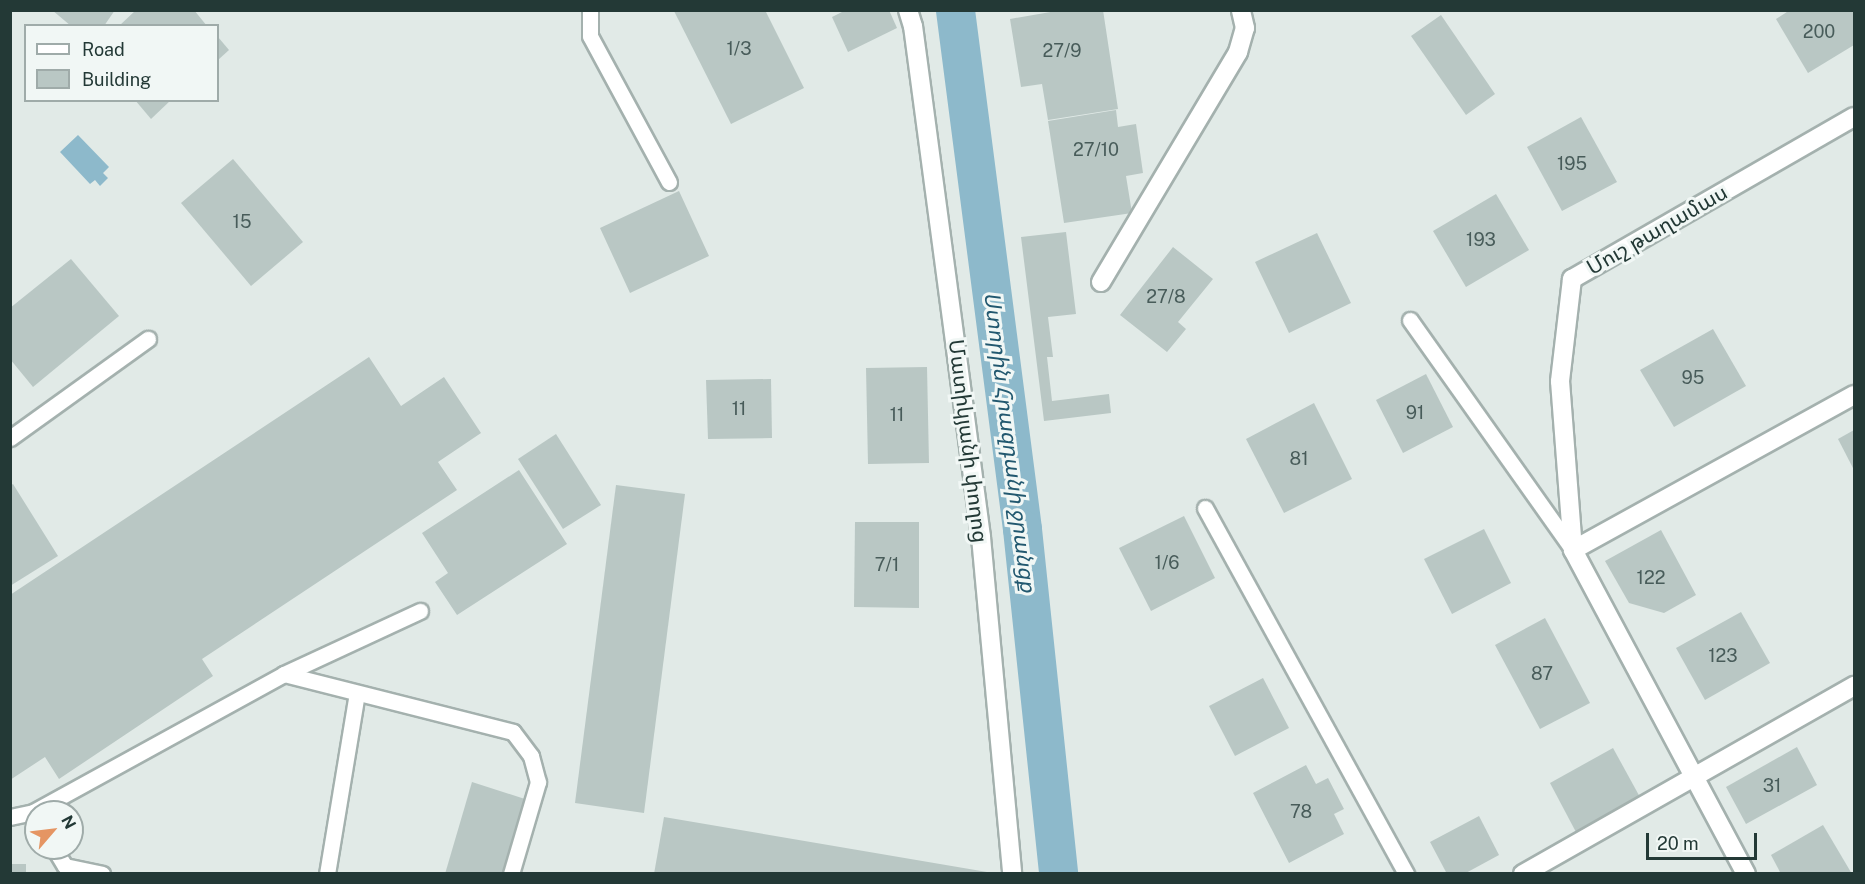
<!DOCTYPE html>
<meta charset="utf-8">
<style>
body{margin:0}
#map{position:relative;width:1865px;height:884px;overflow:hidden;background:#e1eae7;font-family:"Public Sans","Noto Sans Armenian",sans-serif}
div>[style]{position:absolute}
.water>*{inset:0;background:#8db9cb}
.canal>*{height:39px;margin:-19.5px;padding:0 19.5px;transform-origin:19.5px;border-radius:19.5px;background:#8db9cb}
.building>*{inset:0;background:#b9c7c4}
.roads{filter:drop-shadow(2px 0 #a4b1ae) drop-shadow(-2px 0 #a4b1ae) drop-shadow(0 2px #a4b1ae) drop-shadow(0 -2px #a4b1ae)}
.lane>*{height:15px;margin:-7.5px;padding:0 7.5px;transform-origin:7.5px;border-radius:7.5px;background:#fff}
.street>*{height:18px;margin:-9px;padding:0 9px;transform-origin:9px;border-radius:9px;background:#fff}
span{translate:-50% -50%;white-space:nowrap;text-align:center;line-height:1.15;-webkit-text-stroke:6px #f1f7f5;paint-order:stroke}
.number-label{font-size:18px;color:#485c5a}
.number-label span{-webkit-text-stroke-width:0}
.street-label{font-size:21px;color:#233936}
.water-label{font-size:22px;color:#22586f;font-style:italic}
.frame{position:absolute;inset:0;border:12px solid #233936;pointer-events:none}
.legend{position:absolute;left:24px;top:24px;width:195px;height:78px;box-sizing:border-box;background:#f1f7f5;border:2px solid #9faba9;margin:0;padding:8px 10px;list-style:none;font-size:18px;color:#233936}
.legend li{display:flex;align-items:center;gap:12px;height:30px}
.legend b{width:30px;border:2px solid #9faba9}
.north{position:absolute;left:24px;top:800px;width:60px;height:60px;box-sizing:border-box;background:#f1f7f5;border:2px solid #9faba9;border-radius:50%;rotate:62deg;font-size:16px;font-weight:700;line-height:24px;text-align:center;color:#233936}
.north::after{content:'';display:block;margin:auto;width:21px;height:27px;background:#e59563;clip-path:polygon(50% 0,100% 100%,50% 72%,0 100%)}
.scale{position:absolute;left:1646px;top:833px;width:111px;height:27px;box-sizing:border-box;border:3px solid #233936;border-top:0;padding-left:8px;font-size:18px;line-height:21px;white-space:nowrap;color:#233936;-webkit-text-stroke:4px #f1f7f5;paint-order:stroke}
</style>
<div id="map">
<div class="water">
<div style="clip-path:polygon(78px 135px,109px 167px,103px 173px,108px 178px,100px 186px,95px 180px,90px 184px,60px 152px)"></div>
</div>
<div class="canal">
<div style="left:955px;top:10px;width:523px;rotate:82.64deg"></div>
<div style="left:1022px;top:529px;width:347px;rotate:84deg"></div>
</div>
<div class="building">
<div style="clip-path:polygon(52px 10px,115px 10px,104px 26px,71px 26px)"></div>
<div style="clip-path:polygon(136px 10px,194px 10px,207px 26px,119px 26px)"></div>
<div style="clip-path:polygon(765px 10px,804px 88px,731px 124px,674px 11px)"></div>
<div style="clip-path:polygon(846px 10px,889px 10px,897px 28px,848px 52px,832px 17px)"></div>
<div style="clip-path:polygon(1062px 10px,1103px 10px,1118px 109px,1048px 120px,1042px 84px,1021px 87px,1010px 19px)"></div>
<div style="clip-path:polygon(1790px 10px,1854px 10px,1854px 45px,1808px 73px,1776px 19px)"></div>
<div style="clip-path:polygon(1441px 15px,1495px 94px,1466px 115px,1411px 36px)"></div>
<div style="clip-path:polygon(218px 37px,229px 50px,218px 60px)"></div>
<div style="clip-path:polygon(135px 100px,171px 100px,151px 119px)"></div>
<div style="clip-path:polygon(1116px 110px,1118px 127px,1136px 124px,1143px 173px,1126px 176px,1132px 213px,1064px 223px,1048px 121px)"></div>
<div style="clip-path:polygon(1581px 117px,1617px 182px,1562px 211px,1527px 147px)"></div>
<div style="clip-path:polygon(233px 159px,303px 242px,251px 286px,181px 203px)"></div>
<div style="clip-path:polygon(679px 191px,709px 256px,630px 293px,600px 228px)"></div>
<div style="clip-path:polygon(1496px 194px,1529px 250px,1466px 287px,1433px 231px)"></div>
<div style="clip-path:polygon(1066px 232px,1076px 314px,1048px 317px,1053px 357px,1047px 357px,1052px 401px,1109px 394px,1111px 413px,1044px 421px,1021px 237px)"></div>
<div style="clip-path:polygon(1317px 233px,1351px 303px,1289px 333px,1255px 262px)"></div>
<div style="clip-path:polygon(1173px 247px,1213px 279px,1178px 322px,1186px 329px,1167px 352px,1120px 315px)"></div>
<div style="clip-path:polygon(71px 259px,119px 316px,33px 387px,10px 359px,10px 308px)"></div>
<div style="clip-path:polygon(1713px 329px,1746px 386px,1674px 427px,1640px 370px)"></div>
<div style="clip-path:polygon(369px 357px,401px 406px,444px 377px,481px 433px,438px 462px,457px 490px,202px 659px,213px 676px,59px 779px,45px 757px,10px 780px,10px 595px)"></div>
<div style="clip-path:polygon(927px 367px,929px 463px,868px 464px,866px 368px)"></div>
<div style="clip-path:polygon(1426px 374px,1453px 427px,1403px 453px,1376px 400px)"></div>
<div style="clip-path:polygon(771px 379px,772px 438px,708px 439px,706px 380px)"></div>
<div style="clip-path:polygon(1314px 403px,1352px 479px,1284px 513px,1246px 439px)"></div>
<div style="clip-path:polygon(1854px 430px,1854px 470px,1838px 439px)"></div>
<div style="clip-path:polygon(556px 434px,601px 505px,563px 529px,518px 459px)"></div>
<div style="clip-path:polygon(519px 470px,567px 544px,457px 615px,435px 582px,448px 573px,422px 533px)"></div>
<div style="clip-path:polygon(13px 484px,58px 556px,10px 586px,10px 486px)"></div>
<div style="clip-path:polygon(616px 485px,685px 494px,644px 813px,575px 803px)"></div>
<div style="clip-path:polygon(1184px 516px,1215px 578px,1151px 611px,1119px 548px)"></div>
<div style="clip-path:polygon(855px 522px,919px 522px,919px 608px,854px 607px)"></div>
<div style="clip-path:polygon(1484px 529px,1511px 583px,1452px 614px,1424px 559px)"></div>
<div style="clip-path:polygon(1661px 530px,1696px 595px,1664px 613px,1629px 603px,1605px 561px)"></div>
<div style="clip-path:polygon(1741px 612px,1770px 663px,1705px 700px,1676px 648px)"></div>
<div style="clip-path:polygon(1545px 618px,1590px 703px,1540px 729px,1495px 645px)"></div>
<div style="clip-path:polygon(1263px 678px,1289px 728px,1235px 756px,1209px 706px)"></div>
<div style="clip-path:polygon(1797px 747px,1817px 785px,1746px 824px,1726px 787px)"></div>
<div style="clip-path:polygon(1613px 748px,1641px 799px,1577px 834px,1550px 783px)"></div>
<div style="clip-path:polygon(1306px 765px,1316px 784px,1328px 778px,1344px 809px,1334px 814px,1344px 834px,1289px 863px,1253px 793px)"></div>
<div style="clip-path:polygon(472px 782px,528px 800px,506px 874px,445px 874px)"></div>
<div style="clip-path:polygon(1479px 816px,1499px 855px,1464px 874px,1447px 874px,1430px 842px)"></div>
<div style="clip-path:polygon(664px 817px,987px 872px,987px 874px,654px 874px)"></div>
<div style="clip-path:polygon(1823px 825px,1852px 874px,1781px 874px,1771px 855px)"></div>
<div style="clip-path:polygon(10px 864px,26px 864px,26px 874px,10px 874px)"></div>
</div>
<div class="roads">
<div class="lane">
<div style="left:590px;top:10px;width:26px;rotate:90deg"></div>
<div style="left:590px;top:36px;width:166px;rotate:61.6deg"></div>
<div style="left:1410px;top:320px;width:282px;rotate:54.7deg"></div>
<div style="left:10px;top:438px;width:170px;rotate:-35.7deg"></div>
<div style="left:1205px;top:508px;width:418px;rotate:61.2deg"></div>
<div style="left:284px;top:674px;width:236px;rotate:14.2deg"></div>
<div style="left:513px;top:732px;width:30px;rotate:53deg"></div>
<div style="left:531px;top:756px;width:27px;rotate:75deg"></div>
<div style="left:538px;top:782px;width:96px;rotate:106.4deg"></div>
<div style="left:10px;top:817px;width:24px;rotate:-12deg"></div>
<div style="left:33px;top:812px;width:286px;rotate:-28.8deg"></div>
<div style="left:284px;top:674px;width:150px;rotate:-24.9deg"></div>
<div style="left:54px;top:848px;width:21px;rotate:59deg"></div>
<div style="left:65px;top:866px;width:38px;rotate:12deg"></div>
<div style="left:327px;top:874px;width:183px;rotate:-80.6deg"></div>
</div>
<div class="street">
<div style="left:908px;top:10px;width:17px;rotate:73deg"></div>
<div style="left:913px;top:26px;width:516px;rotate:82.42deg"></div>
<div style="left:981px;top:537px;width:338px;rotate:84.7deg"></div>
<div style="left:1101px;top:282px;width:268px;rotate:-59.2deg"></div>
<div style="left:1238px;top:52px;width:25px;rotate:-74deg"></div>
<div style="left:1245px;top:28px;width:18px;rotate:-103deg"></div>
<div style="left:1573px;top:550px;width:321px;rotate:-28.9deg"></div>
<div style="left:1523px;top:874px;width:381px;rotate:-29.6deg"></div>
<div style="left:1746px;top:874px;width:367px;rotate:-118.1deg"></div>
<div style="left:1573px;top:550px;width:169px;rotate:-94.4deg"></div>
<div style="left:1560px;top:381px;width:103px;rotate:-83.3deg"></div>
<div style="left:1572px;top:279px;width:325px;rotate:-29.9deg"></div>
</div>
</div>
<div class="number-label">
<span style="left:1819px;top:32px">200</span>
<span style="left:739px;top:49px">1/3</span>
<span style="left:1062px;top:51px">27/9</span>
<span style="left:1096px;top:150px">27/10</span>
<span style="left:1572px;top:164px">195</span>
<span style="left:242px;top:222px">15</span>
<span style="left:1481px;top:240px">193</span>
<span style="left:1166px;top:297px">27/8</span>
<span style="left:1693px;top:378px">95</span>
<span style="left:739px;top:409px">11</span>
<span style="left:1415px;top:413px">91</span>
<span style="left:897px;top:415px">11</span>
<span style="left:1299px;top:459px">81</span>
<span style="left:1167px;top:563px">1/6</span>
<span style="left:887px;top:565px">7/1</span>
<span style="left:1651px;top:578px">122</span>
<span style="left:1723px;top:656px">123</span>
<span style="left:1542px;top:674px">87</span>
<span style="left:1772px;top:786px">31</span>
<span style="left:1301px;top:812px">78</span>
</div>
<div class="street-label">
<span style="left:1657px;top:230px;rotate:-30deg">Մուշ թաղամաս</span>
<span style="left:968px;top:441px;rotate:83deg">Մատիկյանի փողոց</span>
</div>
<div class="water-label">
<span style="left:1010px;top:442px;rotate:83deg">Ստորին Հրազդանի ջրանցք</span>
</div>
<div class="frame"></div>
<ul class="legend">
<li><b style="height:8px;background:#fff"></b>Road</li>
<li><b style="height:16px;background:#b9c7c4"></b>Building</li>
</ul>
<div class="north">N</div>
<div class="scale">20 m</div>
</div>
